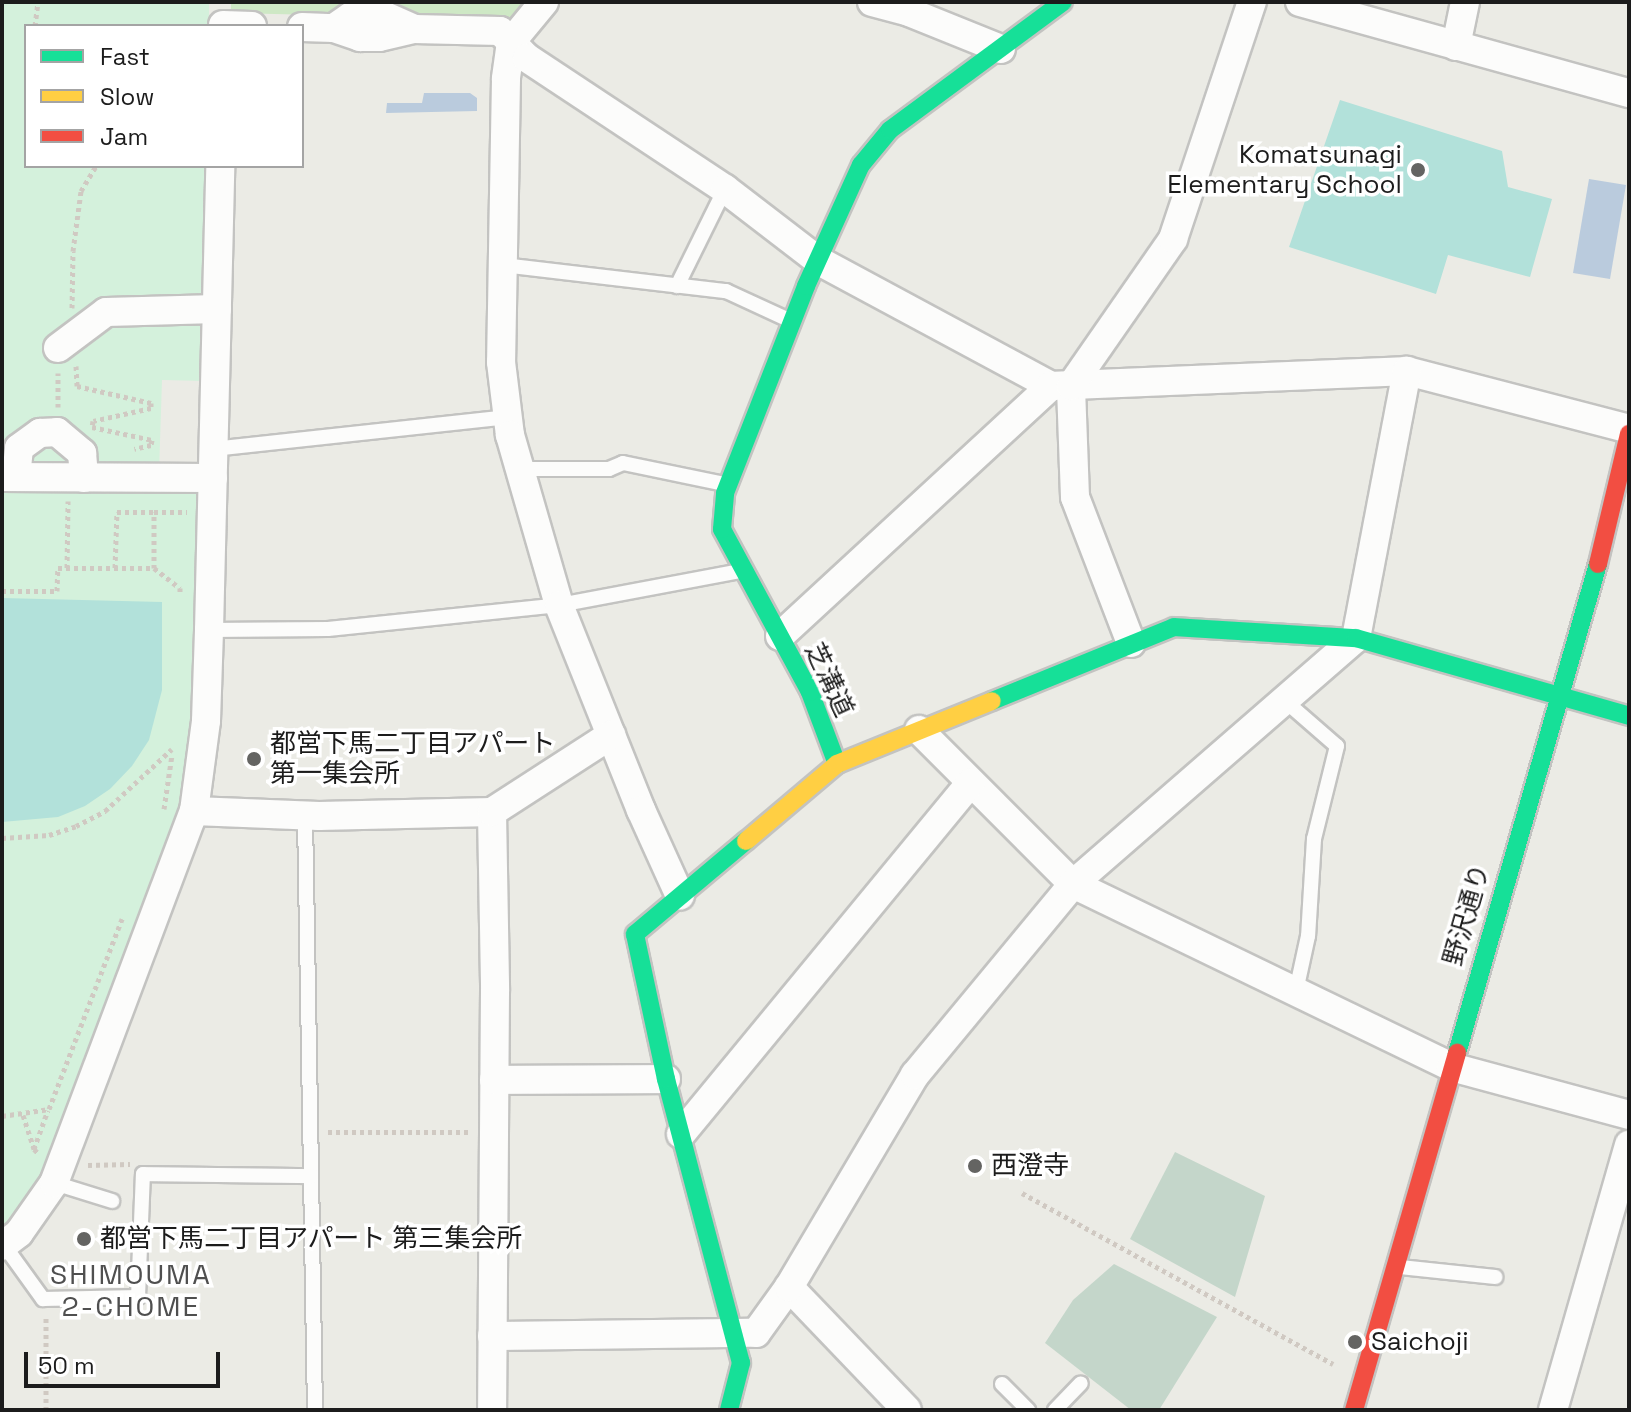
<!DOCTYPE html>
<meta charset="utf-8">
<style>
body{margin:0}
#map{position:relative;width:1631px;height:1412px;overflow:hidden;background:#ebebe5;font-family:"Space Grotesk","Noto Sans JP",sans-serif}
div>[style]{position:absolute}
.grass>*{inset:0;background:#cee8c5}
.cemetery>*{inset:0;background:#c4d6ca}
.park>*{inset:0;background:#d4f1dc}
.pitch>*{inset:0;background:#b2e1da}
.water>*{inset:0;background:#bacbdd}
.path>*{height:5px;margin-top:-2.5px;transform-origin:0;background:repeating-linear-gradient(90deg,#d0c9c2 0 4px,transparent 0 8px)}
.roads{filter:drop-shadow(2px 0 #c3c3c1) drop-shadow(-2px 0 #c3c3c1) drop-shadow(0 2px #c3c3c1) drop-shadow(0 -2px #c3c3c1)}
.lane>*{height:14px;margin:-7px;padding:0 7px;transform-origin:7px;border-radius:7px;background:#fcfcfb}
.street>*{height:28px;margin:-14px;padding:0 14px;transform-origin:14px;border-radius:14px;background:#fcfcfb}
.fast>*{height:18px;margin:-9px;padding:0 9px;transform-origin:9px;border-radius:9px;background:#16e098}
.slow>*{height:18px;margin:-9px;padding:0 9px;transform-origin:9px;border-radius:9px;background:#ffcf43}
.jam>*{height:18px;margin:-9px;padding:0 9px;transform-origin:9px;border-radius:9px;background:#f24e42}
.dots>*{width:22px;height:22px;translate:-50% -50%;box-sizing:border-box;border:4px solid #fff;border-radius:50%}
span{translate:-50% -50%;white-space:nowrap;text-align:center;line-height:1.15;-webkit-text-stroke:7px #fff;paint-order:stroke}
.poi-label{font-size:26px;color:#1c1c1c}
.right{translate:-100% -50%;text-align:right}
.left{translate:0 -50%;text-align:left}
.street-label{font-size:26px;color:#1c1c1c}
.neighbourhood-label{font-size:28px;color:#4f4f4f;letter-spacing:2px}
.frame{position:absolute;inset:0;border:4px solid #1c1c1c;pointer-events:none}
.legend{position:absolute;left:24px;top:24px;width:280px;height:144px;box-sizing:border-box;background:#fff;border:2px solid #a4a4a4;margin:0;padding:10px 14px;list-style:none;font-size:24px;color:#1c1c1c}
.legend li{display:flex;align-items:center;gap:16px;height:40px}
.legend b{width:40px;border:2px solid #a4a4a4}
.scale{position:absolute;left:24px;top:1352px;width:196px;height:36px;box-sizing:border-box;border:4px solid #1c1c1c;border-top:0;padding-left:10px;font-size:24px;line-height:28px;white-space:nowrap;color:#1c1c1c;-webkit-text-stroke:6px #fff;paint-order:stroke}
</style>
<div id="map">
<div class="grass">
<div style="clip-path:polygon(231px 2px,534px 2px,519px 20px,231px 13px)"></div>
</div>
<div class="cemetery">
<div style="clip-path:polygon(1175px 1152px,1265px 1196px,1235px 1297px,1130px 1239px)"></div>
<div style="clip-path:polygon(1114px 1264px,1217px 1317px,1159px 1410px,1131px 1410px,1045px 1343px,1073px 1300px)"></div>
</div>
<div class="park">
<div style="clip-path:polygon(2px 2px,209px 2px,209px 26px,26px 26px,26px 166px,209px 166px,204px 381px,162px 380px,159px 473px,2px 466px)"></div>
<div style="clip-path:polygon(201px 488px,195px 703px,187px 808px,38px 1191px,2px 1229px,2px 490px)"></div>
</div>
<div class="pitch">
<div style="clip-path:polygon(1340px 100px,1502px 151px,1508px 187px,1552px 199px,1530px 277px,1448px 255px,1436px 294px,1289px 247px)"></div>
<div style="clip-path:polygon(2px 598px,162px 602px,162px 690px,149px 740px,132px 766px,110px 789px,85px 806px,58px 817px,2px 822px)"></div>
</div>
<div class="water">
<div style="clip-path:polygon(424px 93px,470px 93px,477px 98px,477px 111px,386px 113px,387px 103px,422px 103px)"></div>
<div style="clip-path:polygon(1589px 179px,1626px 185px,1610px 279px,1573px 273px)"></div>
</div>
<div class="path">
<div style="left:35px;top:26px;width:24px;rotate:-83deg"></div>
<div style="left:72px;top:308px;width:57px;rotate:-89deg"></div>
<div style="left:73px;top:251px;width:61px;rotate:-82.4deg"></div>
<div style="left:81px;top:191px;width:29px;rotate:-59deg"></div>
<div style="left:76px;top:366px;width:20px;rotate:87deg"></div>
<div style="left:77px;top:386px;width:76px;rotate:12.9deg"></div>
<div style="left:151px;top:403px;width:5px;rotate:90deg"></div>
<div style="left:151px;top:408px;width:59px;rotate:167.4deg"></div>
<div style="left:93px;top:421px;width:6px;rotate:99deg"></div>
<div style="left:92px;top:427px;width:61px;rotate:12.2deg"></div>
<div style="left:152px;top:440px;width:5px;rotate:101deg"></div>
<div style="left:151px;top:445px;width:17px;rotate:167deg"></div>
<div style="left:58px;top:407px;width:34px;rotate:-90deg"></div>
<div style="left:67px;top:568px;width:67px;rotate:-89.1deg"></div>
<div style="left:115px;top:568px;width:56px;rotate:-88deg"></div>
<div style="left:117px;top:512px;width:37px"></div>
<div style="left:154px;top:568px;width:33px;rotate:38deg"></div>
<div style="left:180px;top:588px;width:6px;rotate:90deg"></div>
<div style="left:2px;top:591px;width:55px"></div>
<div style="left:57px;top:591px;width:23px;rotate:-88deg"></div>
<div style="left:58px;top:568px;width:96px"></div>
<div style="left:154px;top:568px;width:56px;rotate:-90deg"></div>
<div style="left:154px;top:512px;width:33px"></div>
<div style="left:164px;top:809px;width:55px;rotate:-81.6deg"></div>
<div style="left:2px;top:838px;width:47px;rotate:-3.7deg"></div>
<div style="left:49px;top:835px;width:28px;rotate:-18deg"></div>
<div style="left:76px;top:826px;width:33px;rotate:-27deg"></div>
<div style="left:105px;top:811px;width:91px;rotate:-42.8deg"></div>
<div style="left:23px;top:1115px;width:36px;rotate:72deg"></div>
<div style="left:34px;top:1149px;width:7px;rotate:45deg"></div>
<div style="left:2px;top:1116px;width:48px;rotate:-8.5deg"></div>
<div style="left:49px;top:1109px;width:204px;rotate:-69deg"></div>
<div style="left:328px;top:1132px;width:142px"></div>
<div style="left:34px;top:1149px;width:41px;rotate:-70.3deg"></div>
<div style="left:88px;top:1165px;width:42px;rotate:-1.4deg"></div>
<div style="left:1022px;top:1193px;width:355px;rotate:28.8deg"></div>
<div style="left:46px;top:1410px;width:95px;rotate:-90deg"></div>
</div>
<div class="roads">
<div class="lane">
<div style="left:503px;top:265px;width:225px;rotate:6.7deg"></div>
<div style="left:726px;top:291px;width:72px;rotate:24.8deg"></div>
<div style="left:677px;top:286px;width:108px;rotate:-63.7deg"></div>
<div style="left:213px;top:449px;width:297px;rotate:-6.2deg"></div>
<div style="left:520px;top:469px;width:89px"></div>
<div style="left:609px;top:469px;width:15px;rotate:-23deg"></div>
<div style="left:623px;top:463px;width:103px;rotate:11.7deg"></div>
<div style="left:209px;top:630px;width:119px;rotate:-0.5deg"></div>
<div style="left:328px;top:629px;width:232px;rotate:-5.9deg"></div>
<div style="left:559px;top:605px;width:185px;rotate:-10.6deg"></div>
<div style="left:1284px;top:700px;width:70px;rotate:41deg"></div>
<div style="left:1337px;top:746px;width:96px;rotate:103.9deg"></div>
<div style="left:1314px;top:839px;width:97px;rotate:93.5deg"></div>
<div style="left:1308px;top:936px;width:56px;rotate:102.3deg"></div>
<div style="left:305px;top:815px;width:595px;rotate:89.04deg"></div>
<div style="left:54px;top:1183px;width:61px;rotate:17.2deg"></div>
<div style="left:4px;top:1245px;width:67px;rotate:54.2deg"></div>
<div style="left:43px;top:1299px;width:95px;rotate:-1.2deg"></div>
<div style="left:138px;top:1297px;width:123px;rotate:-87.7deg"></div>
<div style="left:143px;top:1174px;width:168px;rotate:0.7deg"></div>
<div style="left:1400px;top:1267px;width:96px;rotate:6deg"></div>
<div style="left:1002px;top:1384px;width:37px;rotate:45deg"></div>
<div style="left:1055px;top:1410px;width:37px;rotate:-46deg"></div>
</div>
<div class="street">
<div style="left:544px;top:2px;width:52px;rotate:129.5deg"></div>
<div style="left:511px;top:42px;width:37px;rotate:98deg"></div>
<div style="left:506px;top:79px;width:283px;rotate:91deg"></div>
<div style="left:501px;top:362px;width:74px;rotate:83deg"></div>
<div style="left:510px;top:435px;width:177px;rotate:73.9deg"></div>
<div style="left:559px;top:605px;width:221px;rotate:68.2deg"></div>
<div style="left:641px;top:810px;width:94px;rotate:65.6deg"></div>
<div style="left:872px;top:2px;width:38px;rotate:15deg"></div>
<div style="left:909px;top:12px;width:99px;rotate:21.9deg"></div>
<div style="left:1300px;top:2px;width:341px;rotate:15.5deg"></div>
<div style="left:223px;top:25px;width:29px;rotate:2deg"></div>
<div style="left:302px;top:27px;width:32px;rotate:2deg"></div>
<div style="left:334px;top:28px;width:28px;rotate:19deg"></div>
<div style="left:360px;top:37px;width:19px"></div>
<div style="left:379px;top:37px;width:36px;rotate:-13deg"></div>
<div style="left:414px;top:29px;width:86px;rotate:1.3deg"></div>
<div style="left:500px;top:31px;width:38px;rotate:45deg"></div>
<div style="left:527px;top:58px;width:237px;rotate:33.5deg"></div>
<div style="left:725px;top:189px;width:118px;rotate:37.5deg"></div>
<div style="left:819px;top:261px;width:264px;rotate:28.3deg"></div>
<div style="left:1051px;top:386px;width:356px;rotate:-2.4deg"></div>
<div style="left:1407px;top:371px;width:229px;rotate:14.6deg"></div>
<div style="left:334px;top:28px;width:19px;rotate:-35deg"></div>
<div style="left:350px;top:17px;width:33px;rotate:-3deg"></div>
<div style="left:383px;top:15px;width:34px;rotate:24deg"></div>
<div style="left:1456px;top:46px;width:45px;rotate:-78.4deg"></div>
<div style="left:58px;top:348px;width:60px;rotate:-36.9deg"></div>
<div style="left:106px;top:312px;width:111px;rotate:-1.5deg"></div>
<div style="left:2px;top:477px;width:211px;rotate:0.3deg"></div>
<div style="left:16px;top:477px;width:29px;rotate:-84deg"></div>
<div style="left:19px;top:448px;width:26px;rotate:-36deg"></div>
<div style="left:40px;top:433px;width:17px;rotate:-3deg"></div>
<div style="left:57px;top:432px;width:33px;rotate:40deg"></div>
<div style="left:82px;top:453px;width:25px;rotate:85deg"></div>
<div style="left:780px;top:636px;width:369px;rotate:-42.7deg"></div>
<div style="left:1131px;top:643px;width:156px;rotate:-111deg"></div>
<div style="left:1075px;top:497px;width:111px;rotate:-92.1deg"></div>
<div style="left:1071px;top:386px;width:179px;rotate:-55.2deg"></div>
<div style="left:1173px;top:239px;width:250px;rotate:-71.6deg"></div>
<div style="left:919px;top:730px;width:218px;rotate:45deg"></div>
<div style="left:1073px;top:884px;width:420px;rotate:25.8deg"></div>
<div style="left:1451px;top:1067px;width:184px;rotate:15.1deg"></div>
<div style="left:194px;top:811px;width:125px;rotate:2.3deg"></div>
<div style="left:319px;top:816px;width:173px;rotate:-1.3deg"></div>
<div style="left:492px;top:812px;width:179px;rotate:89deg"></div>
<div style="left:495px;top:991px;width:419px;rotate:90.4deg"></div>
<div style="left:492px;top:812px;width:142px;rotate:-32.9deg"></div>
<div style="left:494px;top:1080px;width:172px;rotate:-0.3deg"></div>
<div style="left:681px;top:1134px;width:455px;rotate:-50.5deg"></div>
<div style="left:2px;top:1246px;width:21px;rotate:-37deg"></div>
<div style="left:19px;top:1233px;width:61px;rotate:-55deg"></div>
<div style="left:54px;top:1183px;width:397px;rotate:-69.4deg"></div>
<div style="left:194px;top:811px;width:91px;rotate:-82.4deg"></div>
<div style="left:206px;top:721px;width:91px;rotate:-88.1deg"></div>
<div style="left:209px;top:630px;width:464px;rotate:-88.6deg"></div>
<div style="left:789px;top:1287px;width:170px;rotate:46.2deg"></div>
<div style="left:492px;top:1336px;width:264px;rotate:-0.7deg"></div>
<div style="left:756px;top:1333px;width:57px;rotate:-54.3deg"></div>
<div style="left:789px;top:1287px;width:247px;rotate:-59.3deg"></div>
<div style="left:915px;top:1075px;width:248px;rotate:-50.4deg"></div>
<div style="left:1073px;top:884px;width:375px;rotate:-41deg"></div>
<div style="left:1356px;top:638px;width:272px;rotate:-79.2deg"></div>
<div style="left:1553px;top:1410px;width:276px;rotate:-74deg"></div>
</div>
<div class="fast">
<div style="left:992px;top:701px;width:196px;rotate:-22.1deg"></div>
<div style="left:1174px;top:627px;width:182px;rotate:3.5deg"></div>
<div style="left:1356px;top:638px;width:284px;rotate:15.9deg"></div>
<div style="left:837px;top:764px;width:77px;rotate:-110.6deg"></div>
<div style="left:810px;top:692px;width:185px;rotate:-118.4deg"></div>
<div style="left:722px;top:529px;width:36px;rotate:-85deg"></div>
<div style="left:725px;top:493px;width:222px;rotate:-68.6deg"></div>
<div style="left:806px;top:286px;width:133px;rotate:-65.6deg"></div>
<div style="left:861px;top:165px;width:45px;rotate:-50.4deg"></div>
<div style="left:890px;top:130px;width:215px;rotate:-36.5deg"></div>
<div style="left:1457px;top:1053px;width:509px;rotate:-73.92deg"></div>
<div style="left:729px;top:1410px;width:49px;rotate:-75.7deg"></div>
<div style="left:741px;top:1363px;width:294px;rotate:-104.8deg"></div>
<div style="left:666px;top:1079px;width:148px;rotate:-102.1deg"></div>
<div style="left:635px;top:934px;width:145px;rotate:-40deg"></div>
</div>
<div class="slow">
<div style="left:746px;top:841px;width:119px;rotate:-40.2deg"></div>
<div style="left:837px;top:764px;width:167px;rotate:-22.1deg"></div>
</div>
<div class="jam">
<div style="left:1598px;top:564px;width:134px;rotate:-76.6deg"></div>
<div style="left:1354px;top:1410px;width:372px;rotate:-73.9deg"></div>
</div>
</div>
<div class="dots">
<div style="left:1418px;top:170px;background:#646462"></div>
<div style="left:254px;top:759px;background:#646462"></div>
<div style="left:975px;top:1166px;background:#646462"></div>
<div style="left:84px;top:1239px;background:#646462"></div>
<div style="left:1355px;top:1342px;background:#646462"></div>
</div>
<div class="poi-label">
<span class="right" style="left:1402px;top:170px">Komatsunagi<br>Elementary School</span>
<span class="left" style="left:270px;top:759px">都営下馬二丁目アパート<br>第一集会所</span>
<span class="left" style="left:991px;top:1166px">西澄寺</span>
<span class="left" style="left:100px;top:1239px">都営下馬二丁目アパート 第三集会所</span>
<span class="left" style="left:1371px;top:1342px">Saichoji</span>
</div>
<div class="street-label">
<span style="left:829px;top:680px;rotate:65deg">芝溝道</span>
<span style="left:1467px;top:915px;rotate:-74deg">野沢通り</span>
</div>
<div class="neighbourhood-label">
<span style="left:131px;top:1290px">SHIMOUMA<br>2-CHOME</span>
</div>
<div class="frame"></div>
<ul class="legend">
<li><b style="height:10px;background:#16e098"></b>Fast</li>
<li><b style="height:10px;background:#ffcf43"></b>Slow</li>
<li><b style="height:10px;background:#f24e42"></b>Jam</li>
</ul>
<div class="scale">50 m</div>
</div>
